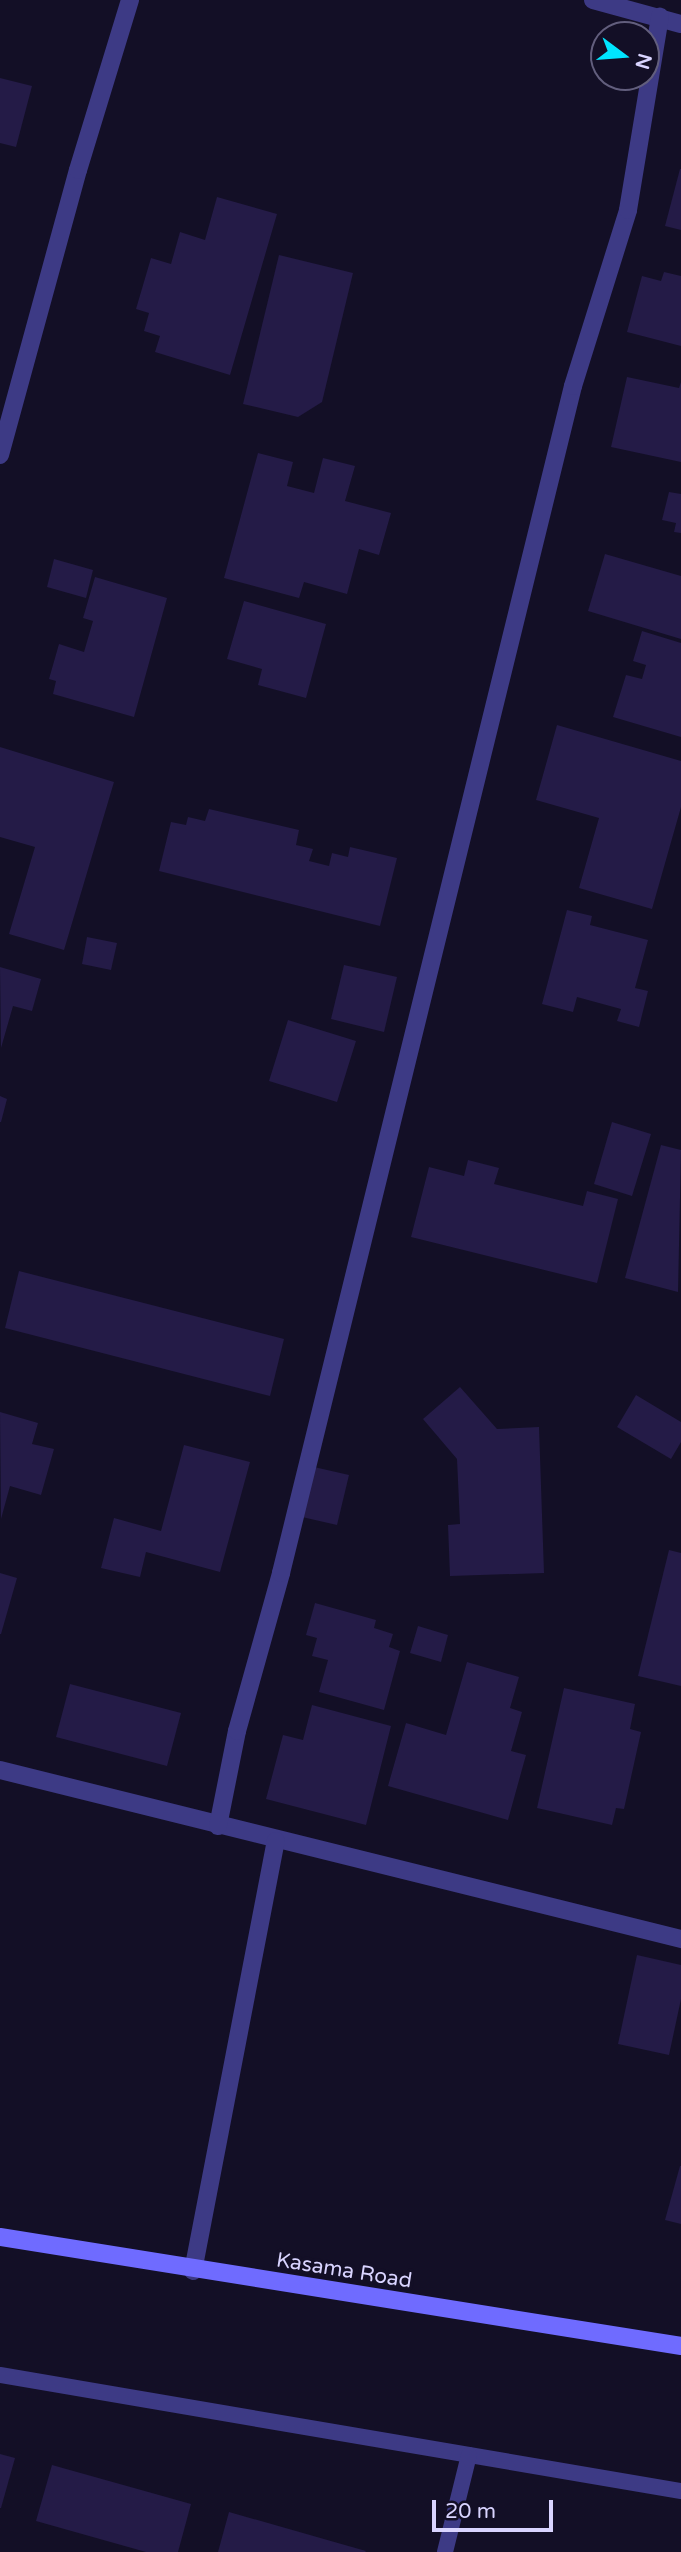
<!DOCTYPE html>
<style>
body{margin:0}
#map{position:relative;width:681px;height:2552px;overflow:hidden;background:#130f26;font-family:"Varela Round",sans-serif}
div>[style]{position:absolute}
.building>*{inset:0;background:#241b47}
.lane>*{height:16px;margin:-8px;padding:0 8px;transform-origin:8px;border-radius:8px;background:#3d3a85}
.street>*{height:18px;margin:-9px;padding:0 9px;transform-origin:9px;border-radius:9px;background:#3d3a85}
.secondary>*{height:18px;margin:-9px;padding:0 9px;transform-origin:9px;border-radius:9px;background:#6f6bff}
span{translate:-50% -50%;white-space:nowrap;text-align:center;line-height:1.15;-webkit-text-stroke:7px #130f26;paint-order:stroke}
.street-label{font-size:21px;color:#d9d4ff}
.north{position:absolute;left:590px;top:21px;width:70px;height:70px;box-sizing:border-box;background:#130f26;border:2px solid #625e7d;border-radius:50%;rotate:106deg;font-size:19px;font-weight:700;line-height:28px;text-align:center;color:#d9d4ff}
.north::after{content:'';display:block;margin:auto;width:24px;height:32px;background:#00e5ff;clip-path:polygon(50% 0,100% 100%,50% 72%,0 100%)}
.scale{position:absolute;left:432px;top:2500px;width:121px;height:32px;box-sizing:border-box;border:4px solid #d9d4ff;border-top:0;padding-left:9px;font-size:21px;line-height:24px;white-space:nowrap;color:#d9d4ff;-webkit-text-stroke:5px #130f26;paint-order:stroke}
</style>
<div id="map">
<div class="building">
<div style="clip-path:polygon(0 78px,32px 86px,16px 147px,0 143px)"></div>
<div style="clip-path:polygon(680px 169px,681px 169px,681px 230px,665px 226px)"></div>
<div style="clip-path:polygon(217px 197px,277px 214px,230px 375px,155px 352px,160px 336px,144px 331px,149px 313px,136px 309px,151px 258px,171px 264px,180px 232px,205px 240px)"></div>
<div style="clip-path:polygon(279px 255px,353px 273px,322px 402px,298px 417px,243px 404px)"></div>
<div style="clip-path:polygon(664px 272px,681px 276px,681px 346px,627px 332px,642px 276px,661px 281px)"></div>
<div style="clip-path:polygon(627px 377px,679px 388px,681px 382px,681px 462px,611px 447px)"></div>
<div style="clip-path:polygon(258px 453px,293px 462px,287px 486px,314px 493px,323px 458px,355px 466px,345px 501px,391px 513px,379px 555px,359px 549px,347px 594px,304px 582px,299px 598px,224px 578px)"></div>
<div style="clip-path:polygon(669px 492px,681px 494px,681px 533px,674px 532px,676px 523px,662px 520px)"></div>
<div style="clip-path:polygon(605px 554px,681px 576px,681px 639px,588px 611px)"></div>
<div style="clip-path:polygon(54px 559px,93px 570px,86px 598px,47px 587px)"></div>
<div style="clip-path:polygon(95px 577px,167px 598px,134px 717px,53px 694px,56px 681px,49px 679px,59px 644px,84px 652px,93px 621px,83px 618px)"></div>
<div style="clip-path:polygon(244px 601px,326px 624px,306px 698px,258px 685px,262px 669px,227px 659px)"></div>
<div style="clip-path:polygon(642px 631px,681px 643px,681px 737px,613px 717px,626px 675px,642px 679px,646px 665px,633px 661px)"></div>
<div style="clip-path:polygon(557px 725px,681px 761px,681px 807px,652px 909px,579px 888px,599px 818px,536px 800px)"></div>
<div style="clip-path:polygon(0 747px,114px 782px,64px 950px,9px 934px,35px 847px,0 837px)"></div>
<div style="clip-path:polygon(209px 809px,299px 830px,296px 845px,313px 849px,309px 861px,329px 866px,332px 853px,348px 857px,350px 847px,397px 858px,380px 926px,159px 871px,171px 822px,186px 825px,188px 817px,205px 821px)"></div>
<div style="clip-path:polygon(567px 910px,592px 916px,590px 925px,648px 940px,635px 988px,648px 991px,639px 1027px,617px 1021px,621px 1009px,577px 997px,573px 1012px,542px 1004px)"></div>
<div style="clip-path:polygon(87px 937px,117px 943px,111px 970px,82px 964px)"></div>
<div style="clip-path:polygon(344px 965px,397px 977px,384px 1032px,331px 1019px)"></div>
<div style="clip-path:polygon(0 967px,41px 979px,32px 1011px,13px 1006px,1px 1048px)"></div>
<div style="clip-path:polygon(288px 1020px,356px 1041px,337px 1102px,269px 1081px)"></div>
<div style="clip-path:polygon(0 1096px,7px 1099px,1px 1122px,0 1122px)"></div>
<div style="clip-path:polygon(612px 1122px,651px 1134px,632px 1196px,594px 1184px)"></div>
<div style="clip-path:polygon(661px 1145px,681px 1150px,678px 1292px,625px 1278px)"></div>
<div style="clip-path:polygon(468px 1160px,499px 1168px,494px 1184px,583px 1206px,587px 1191px,618px 1199px,597px 1283px,411px 1237px,429px 1167px,464px 1176px)"></div>
<div style="clip-path:polygon(19px 1271px,284px 1339px,270px 1396px,5px 1328px)"></div>
<div style="clip-path:polygon(460px 1387px,497px 1429px,539px 1427px,544px 1573px,450px 1576px,448px 1525px,460px 1524px,457px 1459px,423px 1419px)"></div>
<div style="clip-path:polygon(636px 1395px,681px 1422px,681px 1442px,671px 1459px,617px 1427px)"></div>
<div style="clip-path:polygon(0 1412px,38px 1423px,32px 1444px,54px 1449px,41px 1495px,10px 1486px,1px 1519px)"></div>
<div style="clip-path:polygon(184px 1445px,250px 1462px,220px 1572px,146px 1552px,140px 1577px,101px 1568px,114px 1518px,161px 1531px)"></div>
<div style="clip-path:polygon(314px 1467px,349px 1475px,337px 1525px,302px 1517px)"></div>
<div style="clip-path:polygon(669px 1550px,681px 1553px,681px 1686px,638px 1676px)"></div>
<div style="clip-path:polygon(0 1573px,17px 1578px,1px 1634px,0 1634px)"></div>
<div style="clip-path:polygon(315px 1603px,376px 1620px,374px 1628px,393px 1634px,389px 1647px,400px 1651px,384px 1710px,319px 1692px,328px 1660px,312px 1656px,317px 1638px,306px 1635px)"></div>
<div style="clip-path:polygon(418px 1626px,448px 1635px,441px 1662px,410px 1653px)"></div>
<div style="clip-path:polygon(467px 1662px,519px 1677px,510px 1708px,522px 1712px,511px 1751px,526px 1755px,508px 1820px,388px 1786px,406px 1723px,446px 1735px)"></div>
<div style="clip-path:polygon(70px 1684px,181px 1713px,167px 1766px,56px 1737px)"></div>
<div style="clip-path:polygon(564px 1688px,635px 1704px,630px 1729px,641px 1732px,624px 1809px,616px 1808px,612px 1825px,537px 1808px)"></div>
<div style="clip-path:polygon(312px 1705px,391px 1726px,366px 1825px,266px 1799px,283px 1735px,303px 1740px)"></div>
<div style="clip-path:polygon(637px 1955px,681px 1965px,681px 1999px,669px 2055px,618px 2044px)"></div>
<div style="clip-path:polygon(680px 2166px,681px 2166px,681px 2224px,665px 2220px)"></div>
<div style="clip-path:polygon(0 2454px,15px 2458px,1px 2508px,0 2508px)"></div>
<div style="clip-path:polygon(52px 2465px,191px 2504px,178px 2552px,146px 2552px,36px 2521px)"></div>
<div style="clip-path:polygon(229px 2512px,366px 2551px,365px 2552px,218px 2552px)"></div>
</div>
<div class="lane">
<div style="left:0;top:2375px;width:691px;rotate:9.67deg"></div>
<div style="left:445px;top:2552px;width:100px;rotate:-76.1deg"></div>
</div>
<div class="street">
<div style="left:593px;top:0;width:91px;rotate:15.3deg"></div>
<div style="left:0;top:455px;width:295px;rotate:-74.7deg"></div>
<div style="left:78px;top:170px;width:178px;rotate:-73deg"></div>
<div style="left:0;top:1770px;width:702px;rotate:13.94deg"></div>
<div style="left:218px;top:1826px;width:97px;rotate:-78.7deg"></div>
<div style="left:237px;top:1731px;width:164px;rotate:-74.4deg"></div>
<div style="left:281px;top:1573px;width:1222px;rotate:-76.18deg"></div>
<div style="left:573px;top:386px;width:184px;rotate:-72.6deg"></div>
<div style="left:628px;top:210px;width:196px;rotate:-80.6deg"></div>
<div style="left:193px;top:2271px;width:438px;rotate:-79.1deg"></div>
</div>
<div class="secondary">
<div style="left:0;top:2237px;width:690px;rotate:9.09deg"></div>
</div>
<div class="street-label">
<span style="left:344px;top:2271px;rotate:9deg">Kasama Road</span>
</div>
<div class="north">N</div>
<div class="scale">20 m</div>
</div>
